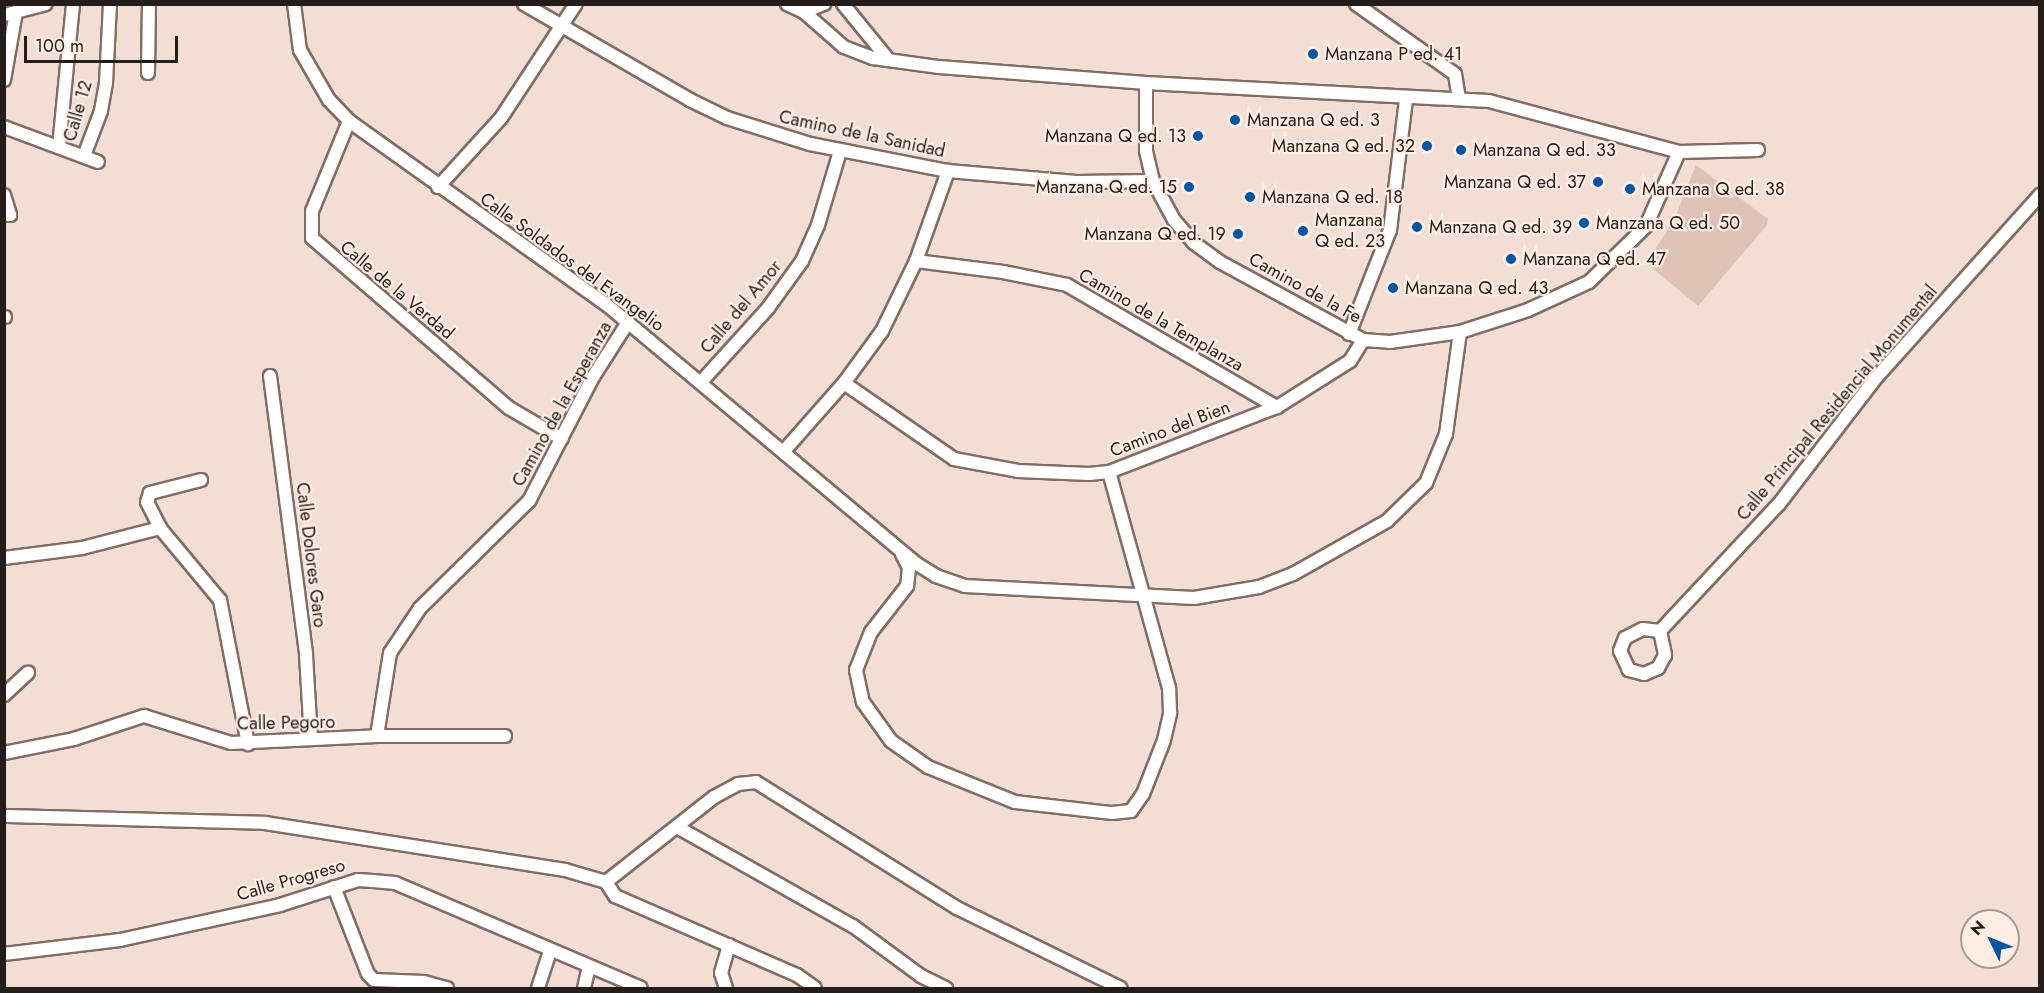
<!DOCTYPE html>
<style>
body{margin:0}
#map{position:relative;width:2044px;height:993px;overflow:hidden;background:#f3ded6;font-family:Jost,sans-serif}
div>[style]{position:absolute}
.green>*{inset:0;background:#dec2b6}
.roads{filter:drop-shadow(2px 0 #806d66) drop-shadow(-2px 0 #806d66) drop-shadow(0 2px #806d66) drop-shadow(0 -2px #806d66)}
.minor>*{height:12px;margin:-6px;padding:0 6px;transform-origin:6px;border-radius:6px;background:#fff}
.dots>*{width:16px;height:16px;translate:-50% -50%;box-sizing:border-box;border:3px solid #feede5;border-radius:50%}
span{translate:-50% -50%;white-space:nowrap;text-align:center;line-height:1.15;-webkit-text-stroke:4.5px #feede5;paint-order:stroke}
.poi-label{font-size:18px;color:#251d1a}
.left{translate:0 -50%;text-align:left}
.right{translate:-100% -50%;text-align:right}
.street-label{font-size:18px;color:#251d1a}
.frame{position:absolute;inset:0;border:6px solid #251d1a;pointer-events:none}
.north{position:absolute;left:1960px;top:909px;width:60px;height:60px;box-sizing:border-box;background:#feede5;border:2px solid #a79a94;border-radius:50%;rotate:313deg;font-size:16px;font-weight:700;line-height:24px;text-align:center;color:#251d1a}
.north::after{content:'';display:block;margin:auto;width:21px;height:27px;background:#0655a3;clip-path:polygon(50% 0,100% 100%,50% 72%,0 100%)}
.scale{position:absolute;left:24px;top:36px;width:154px;height:27px;box-sizing:border-box;border:3px solid #251d1a;border-top:0;padding-left:8px;font-size:18px;line-height:21px;white-space:nowrap;color:#251d1a;-webkit-text-stroke:4px #feede5;paint-order:stroke}
</style>
<div id="map">
<div class="green">
<div style="clip-path:polygon(1696px 165px,1768px 219px,1767px 225px,1698px 306px,1646px 263px,1674px 220px)"></div>
</div>
<div class="roads">
<div class="minor">
<div style="left:294px;top:4px;width:46px;rotate:82.6deg"></div>
<div style="left:300px;top:50px;width:58px;rotate:59.9deg"></div>
<div style="left:329px;top:100px;width:29px;rotate:46deg"></div>
<div style="left:349px;top:121px;width:317px;rotate:35.5deg"></div>
<div style="left:607px;top:305px;width:404px;rotate:39.9deg"></div>
<div style="left:917px;top:564px;width:22px;rotate:32deg"></div>
<div style="left:936px;top:576px;width:31px;rotate:19deg"></div>
<div style="left:965px;top:586px;width:229px;rotate:3deg"></div>
<div style="left:1194px;top:598px;width:66px;rotate:-9.6deg"></div>
<div style="left:1259px;top:587px;width:36px;rotate:-21deg"></div>
<div style="left:1293px;top:574px;width:108px;rotate:-29.4deg"></div>
<div style="left:1387px;top:521px;width:54px;rotate:-44.3deg"></div>
<div style="left:1426px;top:483px;width:53px;rotate:-67.8deg"></div>
<div style="left:1446px;top:434px;width:103px;rotate:-82.2deg"></div>
<div style="left:524px;top:4px;width:192px;rotate:30deg"></div>
<div style="left:690px;top:100px;width:41px;rotate:25.9deg"></div>
<div style="left:727px;top:118px;width:87px;rotate:17.4deg"></div>
<div style="left:810px;top:144px;width:141px;rotate:11.1deg"></div>
<div style="left:948px;top:171px;width:129px;rotate:4.9deg"></div>
<div style="left:1077px;top:182px;width:76px;rotate:-0.8deg"></div>
<div style="left:787px;top:4px;width:19px;rotate:25deg"></div>
<div style="left:804px;top:12px;width:53px;rotate:41.2deg"></div>
<div style="left:844px;top:47px;width:31px;rotate:21deg"></div>
<div style="left:873px;top:58px;width:67px;rotate:7.8deg"></div>
<div style="left:939px;top:67px;width:208px;rotate:4.4deg"></div>
<div style="left:1146px;top:83px;width:343px;rotate:3deg"></div>
<div style="left:1489px;top:101px;width:197px;rotate:15deg"></div>
<div style="left:1679px;top:152px;width:79px;rotate:-1.5deg"></div>
<div style="left:843px;top:4px;width:70px;rotate:50.8deg"></div>
<div style="left:1356px;top:4px;width:121px;rotate:35.3deg"></div>
<div style="left:1455px;top:74px;width:24px;rotate:81deg"></div>
<div style="left:804px;top:12px;width:22px;rotate:-22deg"></div>
<div style="left:4px;top:15px;width:43px;rotate:-14.7deg"></div>
<div style="left:148px;top:73px;width:69px;rotate:-89.2deg"></div>
<div style="left:4px;top:80px;width:69px;rotate:-80deg"></div>
<div style="left:1146px;top:83px;width:68px;rotate:90deg"></div>
<div style="left:1146px;top:151px;width:31px;rotate:77deg"></div>
<div style="left:1153px;top:181px;width:44px;rotate:61.7deg"></div>
<div style="left:1174px;top:220px;width:30px;rotate:49deg"></div>
<div style="left:1194px;top:243px;width:32px;rotate:36deg"></div>
<div style="left:1220px;top:262px;width:163px;rotate:28.6deg"></div>
<div style="left:1363px;top:340px;width:27px;rotate:4deg"></div>
<div style="left:1390px;top:342px;width:71px;rotate:-8.1deg"></div>
<div style="left:1460px;top:332px;width:71px;rotate:-17.9deg"></div>
<div style="left:1528px;top:310px;width:67px;rotate:-24.7deg"></div>
<div style="left:1589px;top:282px;width:80px;rotate:-44.5deg"></div>
<div style="left:1646px;top:226px;width:81px;rotate:-66deg"></div>
<div style="left:349px;top:121px;width:97px;rotate:112.3deg"></div>
<div style="left:312px;top:211px;width:27px;rotate:90deg"></div>
<div style="left:312px;top:238px;width:260px;rotate:40.8deg"></div>
<div style="left:509px;top:408px;width:61px;rotate:30.3deg"></div>
<div style="left:4px;top:127px;width:100px;rotate:20.4deg"></div>
<div style="left:59px;top:147px;width:144px;rotate:-84.4deg"></div>
<div style="left:84px;top:156px;width:48px;rotate:-69.3deg"></div>
<div style="left:101px;top:111px;width:28px;rotate:-80deg"></div>
<div style="left:106px;top:83px;width:79px;rotate:-87.1deg"></div>
<div style="left:438px;top:187px;width:93px;rotate:-47.6deg"></div>
<div style="left:501px;top:118px;width:136px;rotate:-56.7deg"></div>
<div style="left:4px;top:195px;width:21px;rotate:73deg"></div>
<div style="left:10px;top:215px;width:6px;rotate:-171deg"></div>
<div style="left:916px;top:261px;width:88px;rotate:7.2deg"></div>
<div style="left:1003px;top:272px;width:65px;rotate:11.5deg"></div>
<div style="left:1067px;top:285px;width:243px;rotate:30.2deg"></div>
<div style="left:4px;top:317px;width:1px"></div>
<div style="left:1349px;top:334px;width:112px;rotate:-68.5deg"></div>
<div style="left:1390px;top:230px;width:132px;rotate:-83deg"></div>
<div style="left:270px;top:376px;width:281px;rotate:82.6deg"></div>
<div style="left:306px;top:655px;width:84px;rotate:86.6deg"></div>
<div style="left:701px;top:382px;width:100px;rotate:-47.8deg"></div>
<div style="left:768px;top:308px;width:58px;rotate:-54.1deg"></div>
<div style="left:802px;top:261px;width:39px;rotate:-66deg"></div>
<div style="left:818px;top:225px;width:77px;rotate:-73.4deg"></div>
<div style="left:844px;top:383px;width:134px;rotate:34.6deg"></div>
<div style="left:954px;top:459px;width:65px;rotate:10.6deg"></div>
<div style="left:1018px;top:471px;width:71px;rotate:2.4deg"></div>
<div style="left:1089px;top:474px;width:20px;rotate:-6deg"></div>
<div style="left:1109px;top:472px;width:180px;rotate:-21.2deg"></div>
<div style="left:1277px;top:407px;width:86px;rotate:-32.2deg"></div>
<div style="left:1350px;top:361px;width:25px;rotate:-58deg"></div>
<div style="left:784px;top:451px;width:91px;rotate:-48.6deg"></div>
<div style="left:844px;top:383px;width:64px;rotate:-53.8deg"></div>
<div style="left:882px;top:331px;width:78px;rotate:-64.1deg"></div>
<div style="left:916px;top:261px;width:96px;rotate:-70.4deg"></div>
<div style="left:201px;top:480px;width:53px;rotate:165.7deg"></div>
<div style="left:150px;top:493px;width:9px;rotate:108deg"></div>
<div style="left:147px;top:502px;width:29px;rotate:63deg"></div>
<div style="left:160px;top:528px;width:94px;rotate:50.2deg"></div>
<div style="left:220px;top:600px;width:147px;rotate:79deg"></div>
<div style="left:902px;top:554px;width:16px;rotate:63deg"></div>
<div style="left:909px;top:568px;width:18px;rotate:96deg"></div>
<div style="left:907px;top:586px;width:58px;rotate:128deg"></div>
<div style="left:871px;top:632px;width:41px;rotate:111.5deg"></div>
<div style="left:856px;top:670px;width:33px;rotate:78deg"></div>
<div style="left:863px;top:702px;width:48px;rotate:54.3deg"></div>
<div style="left:891px;top:741px;width:45px;rotate:35.1deg"></div>
<div style="left:928px;top:767px;width:94px;rotate:21.9deg"></div>
<div style="left:1015px;top:802px;width:98px;rotate:6.5deg"></div>
<div style="left:1112px;top:813px;width:19px;rotate:-6deg"></div>
<div style="left:1131px;top:811px;width:21px;rotate:-55deg"></div>
<div style="left:1143px;top:794px;width:58px;rotate:-68.7deg"></div>
<div style="left:1164px;top:740px;width:28px;rotate:-77deg"></div>
<div style="left:1170px;top:713px;width:25px;rotate:-92deg"></div>
<div style="left:1169px;top:688px;width:224px;rotate:-105.5deg"></div>
<div style="left:4px;top:558px;width:79px;rotate:-7.3deg"></div>
<div style="left:82px;top:548px;width:81px;rotate:-14.4deg"></div>
<div style="left:1643px;top:629px;width:17px;rotate:7deg"></div>
<div style="left:1660px;top:631px;width:25px;rotate:78deg"></div>
<div style="left:1665px;top:655px;width:15px;rotate:118deg"></div>
<div style="left:1658px;top:668px;width:15px;rotate:157deg"></div>
<div style="left:1644px;top:674px;width:16px;rotate:-165deg"></div>
<div style="left:1629px;top:670px;width:21px;rotate:-115deg"></div>
<div style="left:1620px;top:651px;width:14px;rotate:-69deg"></div>
<div style="left:1625px;top:638px;width:20px;rotate:-27deg"></div>
<div style="left:1660px;top:631px;width:174px;rotate:-46.9deg"></div>
<div style="left:1779px;top:504px;width:156px;rotate:-52.5deg"></div>
<div style="left:1874px;top:380px;width:249px;rotate:-48.1deg"></div>
<div style="left:4px;top:695px;width:33px;rotate:-43deg"></div>
<div style="left:377px;top:736px;width:84px;rotate:-81.1deg"></div>
<div style="left:390px;top:653px;width:54px;rotate:-56.3deg"></div>
<div style="left:420px;top:608px;width:153px;rotate:-44.5deg"></div>
<div style="left:529px;top:501px;width:140px;rotate:-62.7deg"></div>
<div style="left:593px;top:377px;width:65px;rotate:-57.5deg"></div>
<div style="left:4px;top:753px;width:71px;rotate:-11.3deg"></div>
<div style="left:74px;top:739px;width:74px;rotate:-18.2deg"></div>
<div style="left:144px;top:716px;width:91px;rotate:17.2deg"></div>
<div style="left:231px;top:743px;width:146px;rotate:-2.7deg"></div>
<div style="left:377px;top:736px;width:128px"></div>
<div style="left:4px;top:816px;width:261px;rotate:1.5deg"></div>
<div style="left:265px;top:823px;width:304px;rotate:8.9deg"></div>
<div style="left:565px;top:870px;width:43px;rotate:16.3deg"></div>
<div style="left:606px;top:882px;width:17px;rotate:57deg"></div>
<div style="left:615px;top:896px;width:198px;rotate:23.5deg"></div>
<div style="left:797px;top:975px;width:22px;rotate:36deg"></div>
<div style="left:677px;top:827px;width:202px;rotate:29.4deg"></div>
<div style="left:853px;top:926px;width:84px;rotate:36.3deg"></div>
<div style="left:921px;top:976px;width:28px;rotate:26deg"></div>
<div style="left:606px;top:882px;width:137px;rotate:-38.2deg"></div>
<div style="left:714px;top:797px;width:27px;rotate:-28deg"></div>
<div style="left:738px;top:784px;width:18px;rotate:-6deg"></div>
<div style="left:756px;top:782px;width:237px;rotate:32.1deg"></div>
<div style="left:957px;top:908px;width:182px;rotate:26.1deg"></div>
<div style="left:334px;top:887px;width:93px;rotate:68.7deg"></div>
<div style="left:368px;top:974px;width:8px;rotate:45deg"></div>
<div style="left:374px;top:980px;width:50px;rotate:2.3deg"></div>
<div style="left:424px;top:982px;width:24px;rotate:15deg"></div>
<div style="left:4px;top:954px;width:117px;rotate:-6.9deg"></div>
<div style="left:120px;top:940px;width:164px;rotate:-12.3deg"></div>
<div style="left:280px;top:905px;width:82px;rotate:-17.8deg"></div>
<div style="left:358px;top:880px;width:15px;rotate:4deg"></div>
<div style="left:373px;top:881px;width:22px;rotate:5deg"></div>
<div style="left:395px;top:883px;width:267px;rotate:23.1deg"></div>
<div style="left:538px;top:988px;width:40px;rotate:-72deg"></div>
<div style="left:584px;top:988px;width:22px;rotate:-77deg"></div>
<div style="left:726px;top:988px;width:16px;rotate:-108deg"></div>
<div style="left:721px;top:973px;width:29px;rotate:-74deg"></div>
</div>
</div>
<div class="dots">
<div style="left:1313px;top:54px;background:#0655a3"></div>
<div style="left:1235px;top:120px;background:#0655a3"></div>
<div style="left:1198px;top:136px;background:#0655a3"></div>
<div style="left:1427px;top:146px;background:#0655a3"></div>
<div style="left:1461px;top:150px;background:#0655a3"></div>
<div style="left:1598px;top:182px;background:#0655a3"></div>
<div style="left:1189px;top:187px;background:#0655a3"></div>
<div style="left:1630px;top:189px;background:#0655a3"></div>
<div style="left:1250px;top:197px;background:#0655a3"></div>
<div style="left:1584px;top:223px;background:#0655a3"></div>
<div style="left:1417px;top:227px;background:#0655a3"></div>
<div style="left:1303px;top:231px;background:#0655a3"></div>
<div style="left:1238px;top:234px;background:#0655a3"></div>
<div style="left:1511px;top:259px;background:#0655a3"></div>
<div style="left:1393px;top:288px;background:#0655a3"></div>
</div>
<div class="poi-label">
<span class="left" style="left:1325px;top:54px">Manzana P ed. 41</span>
<span class="left" style="left:1247px;top:120px">Manzana Q ed. 3</span>
<span class="right" style="left:1186px;top:136px">Manzana Q ed. 13</span>
<span class="right" style="left:1415px;top:146px">Manzana Q ed. 32</span>
<span class="left" style="left:1473px;top:150px">Manzana Q ed. 33</span>
<span class="right" style="left:1586px;top:182px">Manzana Q ed. 37</span>
<span class="right" style="left:1177px;top:187px">Manzana Q ed. 15</span>
<span class="left" style="left:1642px;top:189px">Manzana Q ed. 38</span>
<span class="left" style="left:1262px;top:197px">Manzana Q ed. 18</span>
<span class="left" style="left:1315px;top:231px">Manzana<br>Q ed. 23</span>
<span class="left" style="left:1596px;top:223px">Manzana Q ed. 50</span>
<span class="left" style="left:1429px;top:227px">Manzana Q ed. 39</span>
<span class="right" style="left:1226px;top:234px">Manzana Q ed. 19</span>
<span class="left" style="left:1523px;top:259px">Manzana Q ed. 47</span>
<span class="left" style="left:1405px;top:288px">Manzana Q ed. 43</span>
</div>
<div class="street-label">
<span style="left:78px;top:111px;rotate:-74deg">Calle 12</span>
<span style="left:862px;top:134px;rotate:12deg">Camino de la Sanidad</span>
<span style="left:572px;top:262px;rotate:36deg">Calle Soldados del Evangelio</span>
<span style="left:1305px;top:288px;rotate:29deg">Camino de la Fe</span>
<span style="left:397px;top:290px;rotate:40deg">Calle de la Verdad</span>
<span style="left:741px;top:307px;rotate:-50deg">Calle del Amor</span>
<span style="left:1161px;top:320px;rotate:30deg">Camino de la Templanza</span>
<span style="left:1837px;top:403px;rotate:-50deg">Calle Principal Residencial Monumental</span>
<span style="left:562px;top:404px;rotate:-61deg">Camino de la Esperanza</span>
<span style="left:1170px;top:429px;rotate:-21deg">Camino del Bien</span>
<span style="left:311px;top:555px;rotate:83deg">Calle Dolores Garo</span>
<span style="left:286px;top:723px;rotate:-1deg">Calle Pegoro</span>
<span style="left:291px;top:880px;rotate:-16deg">Calle Progreso</span>
</div>
<div class="frame"></div>
<div class="north">N</div>
<div class="scale">100 m</div>
</div>
